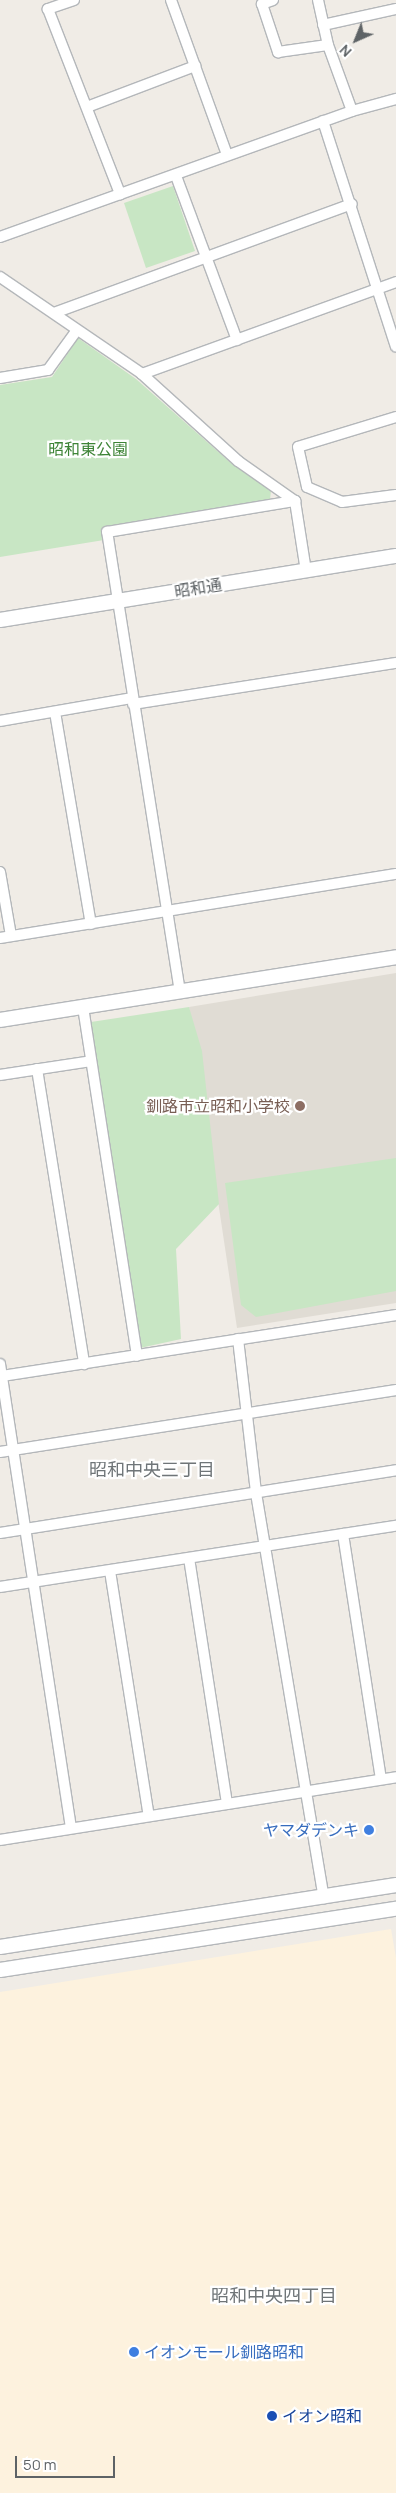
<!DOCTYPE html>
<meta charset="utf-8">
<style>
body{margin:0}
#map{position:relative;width:396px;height:2493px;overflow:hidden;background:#f0ece6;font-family:Manrope,"Noto Sans JP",sans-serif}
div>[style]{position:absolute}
.commercial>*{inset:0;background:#fdf2de}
.education>*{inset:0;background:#e0dcd4}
.green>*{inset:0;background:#c8e6c4}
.roads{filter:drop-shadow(1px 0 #b4b7ba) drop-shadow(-1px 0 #b4b7ba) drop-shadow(0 1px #b4b7ba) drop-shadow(0 -1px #b4b7ba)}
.minor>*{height:10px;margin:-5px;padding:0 5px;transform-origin:5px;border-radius:5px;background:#fff}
.tertiary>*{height:14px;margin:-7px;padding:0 7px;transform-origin:7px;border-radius:7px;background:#fff}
.dots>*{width:14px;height:14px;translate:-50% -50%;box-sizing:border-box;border:2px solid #fff;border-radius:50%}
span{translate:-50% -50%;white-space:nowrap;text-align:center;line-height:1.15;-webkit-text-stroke:4.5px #fff;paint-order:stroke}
.park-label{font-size:16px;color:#3e8437}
.street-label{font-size:16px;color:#5e6366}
.education-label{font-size:16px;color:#785e54}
.right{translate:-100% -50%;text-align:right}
.shop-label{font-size:16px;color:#366cbe}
.left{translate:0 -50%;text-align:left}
.transit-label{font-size:16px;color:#164399}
.neighbourhood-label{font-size:18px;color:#6f7578}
.north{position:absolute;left:331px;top:15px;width:50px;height:50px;-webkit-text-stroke:4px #fff;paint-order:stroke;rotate:224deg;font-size:14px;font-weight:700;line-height:20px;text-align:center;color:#5e6366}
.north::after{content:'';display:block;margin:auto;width:18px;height:22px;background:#5e6366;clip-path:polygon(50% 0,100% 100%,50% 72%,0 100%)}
.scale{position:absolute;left:15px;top:2456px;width:100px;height:22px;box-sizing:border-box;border:2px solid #5e6366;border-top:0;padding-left:6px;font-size:15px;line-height:18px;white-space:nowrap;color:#5e6366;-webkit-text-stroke:4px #fff;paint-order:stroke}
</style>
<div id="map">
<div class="commercial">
<div style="clip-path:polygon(391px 1929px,396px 1958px,396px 2493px,0 2493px,0 1992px)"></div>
</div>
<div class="education">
<div style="clip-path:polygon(396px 973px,396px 1303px,237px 1328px,189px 1007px)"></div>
</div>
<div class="green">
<div style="clip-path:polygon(173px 186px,195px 251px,146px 268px,124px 203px)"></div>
<div style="clip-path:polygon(78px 338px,136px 379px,232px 464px,271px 490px,270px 500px,103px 528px,104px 540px,0 557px,0 385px,52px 377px)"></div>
<div style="clip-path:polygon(189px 1007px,202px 1051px,219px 1204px,176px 1249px,181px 1339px,140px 1348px,91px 1022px)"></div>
<div style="clip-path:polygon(396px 1158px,396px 1291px,256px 1317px,241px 1305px,225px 1183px)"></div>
</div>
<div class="roads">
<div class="minor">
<div style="left:74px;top:0;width:28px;rotate:161deg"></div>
<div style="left:48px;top:9px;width:199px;rotate:68.7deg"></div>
<div style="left:171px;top:0;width:165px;rotate:70.1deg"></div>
<div style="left:273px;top:0;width:12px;rotate:160deg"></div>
<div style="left:262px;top:4px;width:51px;rotate:71.6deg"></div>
<div style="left:278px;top:52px;width:50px;rotate:-8deg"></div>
<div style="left:318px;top:0;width:46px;rotate:77.5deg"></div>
<div style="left:328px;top:45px;width:70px;rotate:70deg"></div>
<div style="left:323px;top:25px;width:75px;rotate:-12.4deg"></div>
<div style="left:87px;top:107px;width:116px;rotate:-20.8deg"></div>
<div style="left:323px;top:121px;width:237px;rotate:72.1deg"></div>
<div style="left:176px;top:176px;width:175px;rotate:69.6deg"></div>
<div style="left:0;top:237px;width:374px;rotate:-19.7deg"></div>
<div style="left:352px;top:111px;width:46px;rotate:-15.3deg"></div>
<div style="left:0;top:277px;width:172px;rotate:34.3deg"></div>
<div style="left:142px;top:374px;width:130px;rotate:42.2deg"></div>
<div style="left:238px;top:461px;width:70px;rotate:35.1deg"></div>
<div style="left:54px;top:313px;width:317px;rotate:-20.1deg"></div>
<div style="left:142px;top:374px;width:270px;rotate:-19.9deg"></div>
<div style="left:0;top:378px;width:49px;rotate:-9.5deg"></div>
<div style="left:48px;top:370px;width:49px;rotate:-54.1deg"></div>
<div style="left:396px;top:417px;width:102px;rotate:163deg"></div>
<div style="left:298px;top:447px;width:41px;rotate:77.3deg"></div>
<div style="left:307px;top:487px;width:38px;rotate:23deg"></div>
<div style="left:342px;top:502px;width:54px;rotate:-7.4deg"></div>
<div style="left:133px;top:704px;width:266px;rotate:-8.9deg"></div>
<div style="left:55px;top:712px;width:215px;rotate:80.4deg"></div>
<div style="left:0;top:721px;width:134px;rotate:-9.9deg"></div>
<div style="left:0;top:872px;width:65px;rotate:80.2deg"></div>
<div style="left:0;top:938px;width:401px;rotate:-9.2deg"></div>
<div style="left:180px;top:992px;width:466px;rotate:-99deg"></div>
<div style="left:107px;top:532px;width:191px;rotate:-9.4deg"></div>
<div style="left:295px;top:501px;width:71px;rotate:81.1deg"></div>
<div style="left:83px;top:1007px;width:353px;rotate:81.2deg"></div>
<div style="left:37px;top:1069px;width:299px;rotate:80.9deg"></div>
<div style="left:0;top:1075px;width:92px;rotate:-8.7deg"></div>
<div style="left:238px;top:1339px;width:155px;rotate:83.3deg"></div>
<div style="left:256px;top:1493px;width:411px;rotate:80.5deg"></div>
<div style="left:0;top:1364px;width:469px;rotate:81.3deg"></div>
<div style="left:2px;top:1376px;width:399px;rotate:-8.8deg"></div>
<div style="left:0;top:1452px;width:401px;rotate:-8.9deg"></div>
<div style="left:0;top:1533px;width:401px;rotate:-9deg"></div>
<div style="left:343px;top:1534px;width:248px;rotate:81.2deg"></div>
<div style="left:189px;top:1558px;width:249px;rotate:81.2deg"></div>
<div style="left:110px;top:1571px;width:248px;rotate:81deg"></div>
<div style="left:0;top:1587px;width:401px;rotate:-8.8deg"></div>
<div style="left:0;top:1840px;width:401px;rotate:-9deg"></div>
</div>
<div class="tertiary">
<div style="left:0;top:620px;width:401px;rotate:-9.2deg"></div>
<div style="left:0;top:1020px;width:401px;rotate:-9deg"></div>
<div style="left:0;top:1947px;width:401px;rotate:-8.9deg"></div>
<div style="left:0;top:1970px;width:401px;rotate:-8.8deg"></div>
</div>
</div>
<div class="dots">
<div style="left:300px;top:1106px;background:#8d6e63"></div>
<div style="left:369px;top:1830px;background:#3f7fe0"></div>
<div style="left:134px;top:2352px;background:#3f7fe0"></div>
<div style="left:272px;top:2416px;background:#1a4fb4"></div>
</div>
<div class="park-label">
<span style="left:88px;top:449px">昭和東公園</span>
</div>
<div class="street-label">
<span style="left:198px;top:588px;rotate:-9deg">昭和通</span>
</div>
<div class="education-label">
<span class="right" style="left:290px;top:1106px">釧路市立昭和小学校</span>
</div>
<div class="shop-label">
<span class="right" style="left:359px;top:1830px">ヤマダデンキ</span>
<span class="left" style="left:144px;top:2352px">イオンモール釧路昭和</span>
</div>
<div class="transit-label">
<span class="left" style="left:282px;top:2416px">イオン昭和</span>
</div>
<div class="neighbourhood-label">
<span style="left:152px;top:1469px">昭和中央三丁目</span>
<span style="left:274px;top:2295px">昭和中央四丁目</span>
</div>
<div class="north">N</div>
<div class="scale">50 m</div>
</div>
